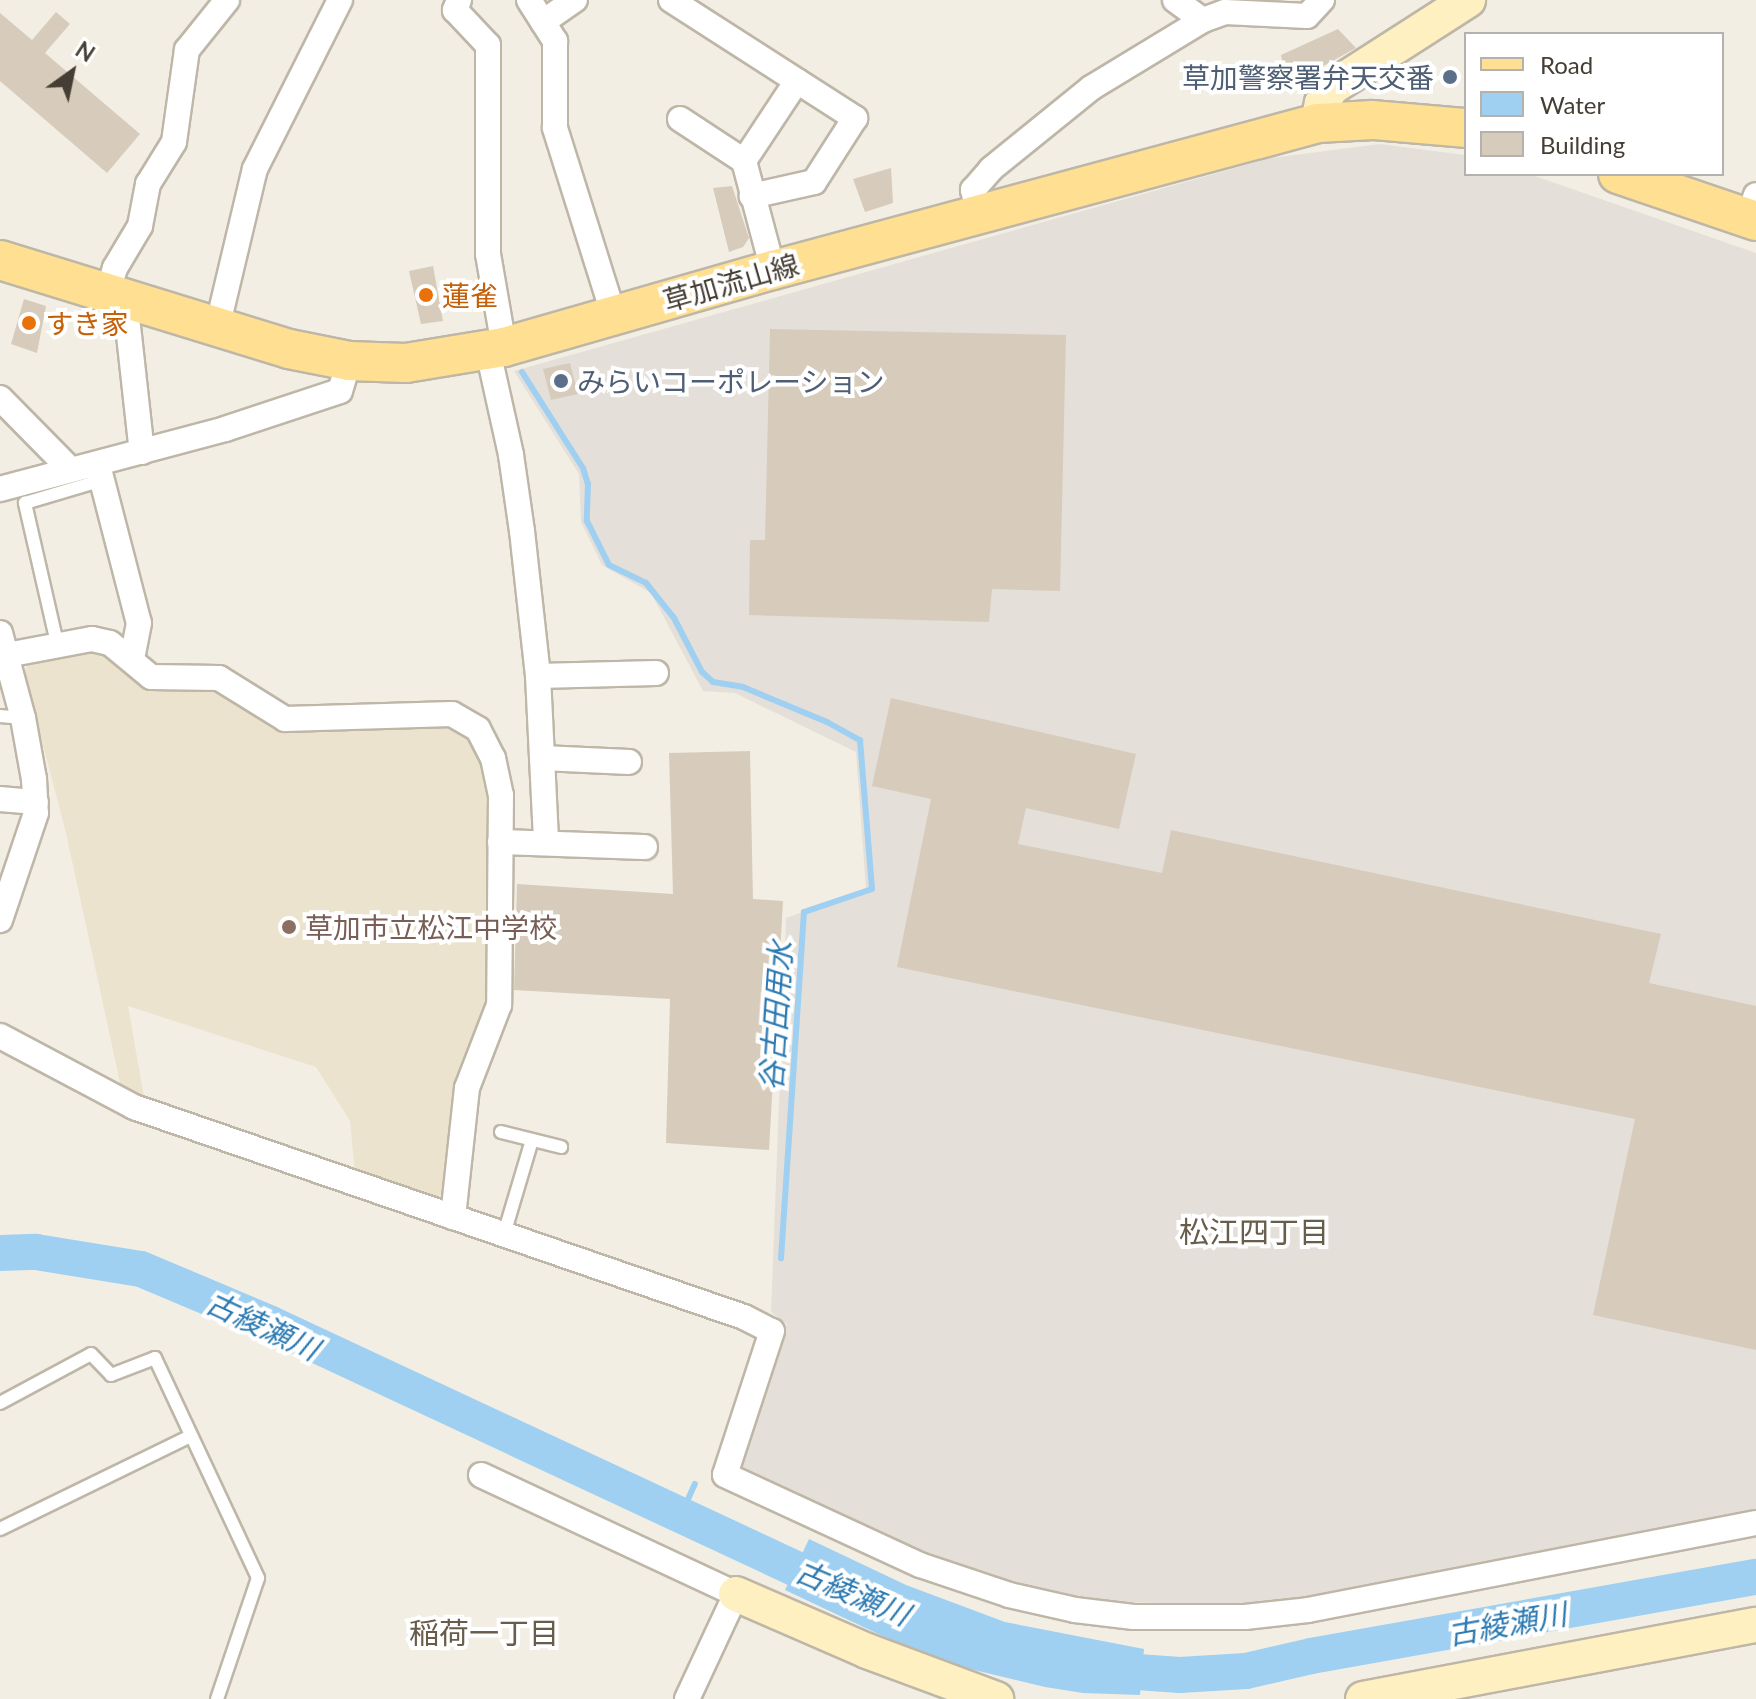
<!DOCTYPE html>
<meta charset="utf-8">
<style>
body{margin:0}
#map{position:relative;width:1756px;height:1699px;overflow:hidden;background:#f2eee4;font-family:Lato,"Noto Sans JP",sans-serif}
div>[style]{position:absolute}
.industrial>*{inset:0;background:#e4dfd9}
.education>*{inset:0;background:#ece3ce}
.water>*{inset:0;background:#9fd0f1}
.stream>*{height:6px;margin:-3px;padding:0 3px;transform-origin:3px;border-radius:3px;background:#9fd0f1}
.river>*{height:36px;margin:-18px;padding:0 18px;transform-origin:18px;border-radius:18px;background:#9fd0f1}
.building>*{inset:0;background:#d7ccbc}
.roads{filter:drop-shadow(2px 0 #beb6a7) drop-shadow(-2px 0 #beb6a7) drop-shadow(0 2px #beb6a7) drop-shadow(0 -2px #beb6a7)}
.lane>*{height:12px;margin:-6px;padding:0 6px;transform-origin:6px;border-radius:6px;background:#fff}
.street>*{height:24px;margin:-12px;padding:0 12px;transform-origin:12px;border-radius:12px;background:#fff}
.secondary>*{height:34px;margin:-17px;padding:0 17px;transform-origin:17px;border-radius:17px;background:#fff0c2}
.primary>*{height:38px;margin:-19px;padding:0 19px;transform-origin:19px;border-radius:19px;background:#ffdf91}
.dots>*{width:22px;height:22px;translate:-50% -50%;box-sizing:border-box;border:4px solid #fff;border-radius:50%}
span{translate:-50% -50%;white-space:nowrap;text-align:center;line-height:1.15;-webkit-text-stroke:8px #fff;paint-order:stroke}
.service-label{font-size:28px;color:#4e5e75}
.right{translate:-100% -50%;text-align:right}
.left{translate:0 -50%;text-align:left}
.street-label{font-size:28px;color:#453e34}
.food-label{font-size:28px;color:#c56008}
.education-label{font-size:28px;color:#785e54}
.water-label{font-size:30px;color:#2c7ab2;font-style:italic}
.neighbourhood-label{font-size:30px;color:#685c4b}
.legend{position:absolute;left:1464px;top:32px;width:260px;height:144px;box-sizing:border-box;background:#fff;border:2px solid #b5b2ae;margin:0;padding:10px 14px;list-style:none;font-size:24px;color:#453e34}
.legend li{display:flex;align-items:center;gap:16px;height:40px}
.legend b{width:40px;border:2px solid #b5b2ae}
.north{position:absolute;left:32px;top:32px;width:80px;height:80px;-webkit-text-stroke:6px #fff;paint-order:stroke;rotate:33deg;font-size:22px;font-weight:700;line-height:32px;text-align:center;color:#453e34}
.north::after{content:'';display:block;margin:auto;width:28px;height:36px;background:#453e34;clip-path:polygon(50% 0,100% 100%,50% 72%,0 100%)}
</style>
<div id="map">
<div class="industrial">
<div style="clip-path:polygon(1380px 144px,1465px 155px,1466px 174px,1529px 174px,1756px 253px,1756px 1511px,1264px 1607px,1102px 1601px,1006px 1585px,929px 1561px,739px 1468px,787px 1324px,771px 1312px,786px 918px,866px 889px,856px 752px,735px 693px,703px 691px,651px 593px,602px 565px,581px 522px,579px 474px,514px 371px,1271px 158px)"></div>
</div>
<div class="education">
<div style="clip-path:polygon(99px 651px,143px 688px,215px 684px,278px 727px,450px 723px,476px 740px,487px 771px,493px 862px,487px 1014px,462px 1063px,449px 1184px,443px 1195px,433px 1199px,355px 1172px,350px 1121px,316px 1067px,128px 1006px,144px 1097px,121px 1087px,66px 833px,24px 672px,34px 655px)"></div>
</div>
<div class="water">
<div style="clip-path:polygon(809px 1539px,906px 1585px,1005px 1622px,1144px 1649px,1140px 1695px,1083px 1693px,1045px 1687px,970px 1669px,908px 1648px,785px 1590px)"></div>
</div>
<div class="stream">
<div style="left:522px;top:372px;width:114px;rotate:57.6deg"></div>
<div style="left:583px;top:468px;width:17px;rotate:73deg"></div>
<div style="left:588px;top:484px;width:37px;rotate:92deg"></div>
<div style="left:587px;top:521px;width:49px;rotate:63.4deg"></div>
<div style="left:609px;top:565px;width:41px;rotate:25.9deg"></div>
<div style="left:646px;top:583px;width:45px;rotate:51.3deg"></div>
<div style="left:674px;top:618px;width:61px;rotate:62.6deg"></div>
<div style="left:702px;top:672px;width:15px;rotate:42deg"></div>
<div style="left:713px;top:682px;width:30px;rotate:9deg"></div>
<div style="left:743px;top:687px;width:91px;rotate:22.6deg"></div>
<div style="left:827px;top:722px;width:38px;rotate:29deg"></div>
<div style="left:860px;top:740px;width:149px;rotate:85.4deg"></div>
<div style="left:872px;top:889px;width:72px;rotate:161.3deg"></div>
<div style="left:804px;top:912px;width:347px;rotate:93.8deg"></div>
<div style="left:681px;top:1515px;width:34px;rotate:-66deg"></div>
</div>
<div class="river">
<div style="left:0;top:1253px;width:36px;rotate:-2deg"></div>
<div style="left:36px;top:1252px;width:106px;rotate:9.2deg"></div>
<div style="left:141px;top:1269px;width:141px;rotate:22.9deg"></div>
<div style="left:271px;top:1324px;width:625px;rotate:25.01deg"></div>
<div style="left:1095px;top:1669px;width:85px;rotate:4deg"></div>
<div style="left:1180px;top:1675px;width:66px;rotate:-3.5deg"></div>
<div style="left:1246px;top:1671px;width:67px;rotate:-13deg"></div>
<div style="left:1311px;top:1656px;width:452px;rotate:-10.1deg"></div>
</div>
<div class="building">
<div style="clip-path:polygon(56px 12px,70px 24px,45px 53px,140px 134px,107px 173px,0 81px,0 13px,32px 40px)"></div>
<div style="clip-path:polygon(1338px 29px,1356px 48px,1287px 86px,1281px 55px)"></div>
<div style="clip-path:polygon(891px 168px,893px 203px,865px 212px,853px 179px)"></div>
<div style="clip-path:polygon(732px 186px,749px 238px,743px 247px,729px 252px,713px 188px)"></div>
<div style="clip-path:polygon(433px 266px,443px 321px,421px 324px,409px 271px)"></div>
<div style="clip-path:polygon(24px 299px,46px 306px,37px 353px,11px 344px)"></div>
<div style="clip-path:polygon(770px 329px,1066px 335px,1060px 591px,992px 589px,989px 622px,749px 615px,750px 540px,765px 540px)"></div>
<div style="clip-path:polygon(570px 363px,578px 394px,551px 400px,543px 369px)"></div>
<div style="clip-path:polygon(891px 698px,1136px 754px,1119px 829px,1026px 808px,1018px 844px,1162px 873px,1171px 830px,1661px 934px,1649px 983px,1756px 1006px,1756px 1350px,1593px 1315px,1635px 1119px,897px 967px,931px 799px,872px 786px)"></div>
<div style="clip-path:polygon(750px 751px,753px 899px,783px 901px,769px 1150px,666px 1143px,670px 999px,514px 990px,517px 884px,673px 894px,669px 753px)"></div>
</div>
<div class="roads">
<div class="lane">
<div style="left:57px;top:643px;width:144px;rotate:-102.9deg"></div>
<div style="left:25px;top:503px;width:80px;rotate:-16.6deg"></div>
<div style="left:0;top:716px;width:23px;rotate:5deg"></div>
<div style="left:501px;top:1132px;width:62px;rotate:14deg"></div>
<div style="left:504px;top:1234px;width:98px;rotate:-73.4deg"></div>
<div style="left:0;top:1403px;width:103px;rotate:-28.3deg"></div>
<div style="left:91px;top:1354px;width:29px;rotate:46deg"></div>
<div style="left:111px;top:1375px;width:47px;rotate:-21.1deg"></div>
<div style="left:155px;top:1358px;width:243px;rotate:64.9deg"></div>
<div style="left:258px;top:1578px;width:128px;rotate:108.7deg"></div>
<div style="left:0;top:1529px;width:212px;rotate:-26deg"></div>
</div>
<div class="street">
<div style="left:459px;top:0;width:11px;rotate:112deg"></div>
<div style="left:455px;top:10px;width:48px;rotate:46.7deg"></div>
<div style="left:488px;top:45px;width:209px;rotate:90deg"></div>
<div style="left:488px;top:254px;width:94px;rotate:80.2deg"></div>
<div style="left:529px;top:0;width:49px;rotate:57.6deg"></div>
<div style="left:555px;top:41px;width:87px;rotate:90deg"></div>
<div style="left:555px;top:128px;width:197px;rotate:72.6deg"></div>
<div style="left:671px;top:0;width:219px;rotate:32.7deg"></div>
<div style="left:855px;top:118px;width:76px;rotate:122.6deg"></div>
<div style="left:814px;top:182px;width:64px;rotate:167.3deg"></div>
<div style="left:1175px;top:0;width:34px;rotate:36deg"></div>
<div style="left:543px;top:22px;width:39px;rotate:-35deg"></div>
<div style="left:680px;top:119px;width:77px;rotate:33.3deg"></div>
<div style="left:744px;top:161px;width:113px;rotate:75.1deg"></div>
<div style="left:744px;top:161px;width:96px;rotate:-56.5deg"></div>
<div style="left:979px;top:214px;width:25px;rotate:-104deg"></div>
<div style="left:973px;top:190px;width:28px;rotate:-49deg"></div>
<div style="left:991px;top:169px;width:129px;rotate:-39deg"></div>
<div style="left:1091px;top:88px;width:131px;rotate:-31.3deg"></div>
<div style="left:1203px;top:20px;width:23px;rotate:-20deg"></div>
<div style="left:1225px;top:12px;width:82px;rotate:2.8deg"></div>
<div style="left:1307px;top:16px;width:22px;rotate:-47deg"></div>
<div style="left:1748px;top:218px;width:24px;rotate:-71deg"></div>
<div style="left:107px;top:294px;width:27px;rotate:-73deg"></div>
<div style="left:115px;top:268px;width:49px;rotate:-59.2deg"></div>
<div style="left:140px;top:226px;width:43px;rotate:-79.2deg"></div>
<div style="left:148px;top:184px;width:49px;rotate:-58.2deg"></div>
<div style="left:174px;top:142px;width:93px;rotate:-82deg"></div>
<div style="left:187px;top:50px;width:64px;rotate:-51.3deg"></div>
<div style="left:125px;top:299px;width:154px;rotate:83.7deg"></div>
<div style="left:217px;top:328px;width:163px;rotate:-76.6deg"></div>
<div style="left:255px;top:169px;width:189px;rotate:-63.3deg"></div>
<div style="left:488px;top:351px;width:107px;rotate:77.5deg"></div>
<div style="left:511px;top:455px;width:77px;rotate:81.8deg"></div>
<div style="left:522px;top:531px;width:146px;rotate:83.7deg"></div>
<div style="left:538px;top:676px;width:165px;rotate:87.2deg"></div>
<div style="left:0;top:398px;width:100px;rotate:45.4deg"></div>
<div style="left:98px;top:465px;width:163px;rotate:75.5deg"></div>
<div style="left:139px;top:623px;width:38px;rotate:101deg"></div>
<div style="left:0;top:489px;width:233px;rotate:-14.9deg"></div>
<div style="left:225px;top:429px;width:121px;rotate:-18.3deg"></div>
<div style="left:340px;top:391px;width:31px;rotate:-73deg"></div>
<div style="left:0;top:633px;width:88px;rotate:74.9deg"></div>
<div style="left:23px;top:718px;width:62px;rotate:79.8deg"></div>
<div style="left:34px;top:779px;width:34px;rotate:87deg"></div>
<div style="left:36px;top:813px;width:113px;rotate:108.6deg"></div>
<div style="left:7px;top:655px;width:86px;rotate:-10.7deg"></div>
<div style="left:92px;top:639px;width:18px;rotate:13deg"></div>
<div style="left:110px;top:643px;width:53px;rotate:39.7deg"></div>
<div style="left:151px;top:677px;width:68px;rotate:0.8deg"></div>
<div style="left:219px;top:678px;width:78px;rotate:31.8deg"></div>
<div style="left:285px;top:719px;width:167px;rotate:-1.7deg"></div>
<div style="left:452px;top:714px;width:30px;rotate:30deg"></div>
<div style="left:478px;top:729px;width:33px;rotate:63deg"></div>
<div style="left:493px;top:758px;width:38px;rotate:78deg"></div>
<div style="left:501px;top:795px;width:210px;rotate:90.5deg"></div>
<div style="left:499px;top:1005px;width:89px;rotate:111.1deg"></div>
<div style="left:467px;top:1088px;width:130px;rotate:96.2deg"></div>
<div style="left:538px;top:676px;width:118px;rotate:-1.5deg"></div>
<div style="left:542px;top:758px;width:87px;rotate:2.6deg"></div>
<div style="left:0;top:799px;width:36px;rotate:5deg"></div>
<div style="left:500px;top:842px;width:145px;rotate:2deg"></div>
<div style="left:0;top:1036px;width:152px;rotate:27.9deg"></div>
<div style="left:134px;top:1107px;width:645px;rotate:19deg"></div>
<div style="left:744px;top:1317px;width:31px;rotate:27deg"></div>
<div style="left:772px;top:1331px;width:151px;rotate:108.1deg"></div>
<div style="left:725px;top:1475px;width:215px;rotate:24.8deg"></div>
<div style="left:920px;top:1565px;width:94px;rotate:18.6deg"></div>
<div style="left:1009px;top:1595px;width:68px;rotate:12.8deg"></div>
<div style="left:1075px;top:1610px;width:59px;rotate:6.8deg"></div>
<div style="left:1134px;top:1617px;width:111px"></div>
<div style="left:1245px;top:1617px;width:63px;rotate:-6.3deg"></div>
<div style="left:1308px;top:1610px;width:456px;rotate:-11deg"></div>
<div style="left:481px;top:1475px;width:281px;rotate:25deg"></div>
<div style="left:736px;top:1594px;width:116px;rotate:115deg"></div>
</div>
<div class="secondary">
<div style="left:1318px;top:123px;width:20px;rotate:-79deg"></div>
<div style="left:1322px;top:103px;width:17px;rotate:-59deg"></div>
<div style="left:1331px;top:88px;width:163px;rotate:-32.7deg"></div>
<div style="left:736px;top:1594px;width:143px;rotate:23.5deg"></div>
<div style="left:867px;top:1651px;width:138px;rotate:20.4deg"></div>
<div style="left:1363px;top:1699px;width:400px;rotate:-10.7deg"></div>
</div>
<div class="primary">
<div style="left:1618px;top:174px;width:146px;rotate:18.8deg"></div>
<div style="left:0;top:260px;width:302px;rotate:17.1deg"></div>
<div style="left:289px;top:349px;width:61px;rotate:11.3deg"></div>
<div style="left:349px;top:361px;width:57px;rotate:2deg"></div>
<div style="left:406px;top:363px;width:99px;rotate:-9.3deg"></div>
<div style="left:504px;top:347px;width:280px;rotate:-16deg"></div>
<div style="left:773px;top:270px;width:564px;rotate:-15.09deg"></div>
<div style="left:1318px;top:123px;width:55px;rotate:-3.1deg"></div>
<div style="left:1373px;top:120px;width:93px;rotate:4.9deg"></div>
</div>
</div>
<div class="dots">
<div style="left:1450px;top:77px;background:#5c6f8a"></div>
<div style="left:426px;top:295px;background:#e8710a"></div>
<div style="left:29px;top:323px;background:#e8710a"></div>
<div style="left:561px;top:381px;background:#5c6f8a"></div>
<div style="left:289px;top:927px;background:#8d6e63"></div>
</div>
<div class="service-label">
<span class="right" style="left:1434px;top:77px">草加警察署弁天交番</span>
<span class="left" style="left:577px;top:381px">みらいコーポレーション</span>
</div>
<div class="street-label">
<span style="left:731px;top:282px;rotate:-16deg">草加流山線</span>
</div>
<div class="food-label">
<span class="left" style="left:442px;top:295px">蓮雀</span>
<span class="left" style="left:45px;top:323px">すき家</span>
</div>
<div class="education-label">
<span class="left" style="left:305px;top:927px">草加市立松江中学校</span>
</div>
<div class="water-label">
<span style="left:775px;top:1016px;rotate:-86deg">谷古田用水</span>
<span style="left:263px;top:1325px;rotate:25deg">古綾瀬川</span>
<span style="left:853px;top:1592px;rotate:23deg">古綾瀬川</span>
<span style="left:1507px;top:1623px;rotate:-10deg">古綾瀬川</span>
</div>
<div class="neighbourhood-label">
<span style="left:1254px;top:1231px">松江四丁目</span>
<span style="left:484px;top:1632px">稲荷一丁目</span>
</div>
<ul class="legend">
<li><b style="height:10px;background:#ffdf91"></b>Road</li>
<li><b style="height:22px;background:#9fd0f1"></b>Water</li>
<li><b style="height:22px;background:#d7ccbc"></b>Building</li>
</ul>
<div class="north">N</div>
</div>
